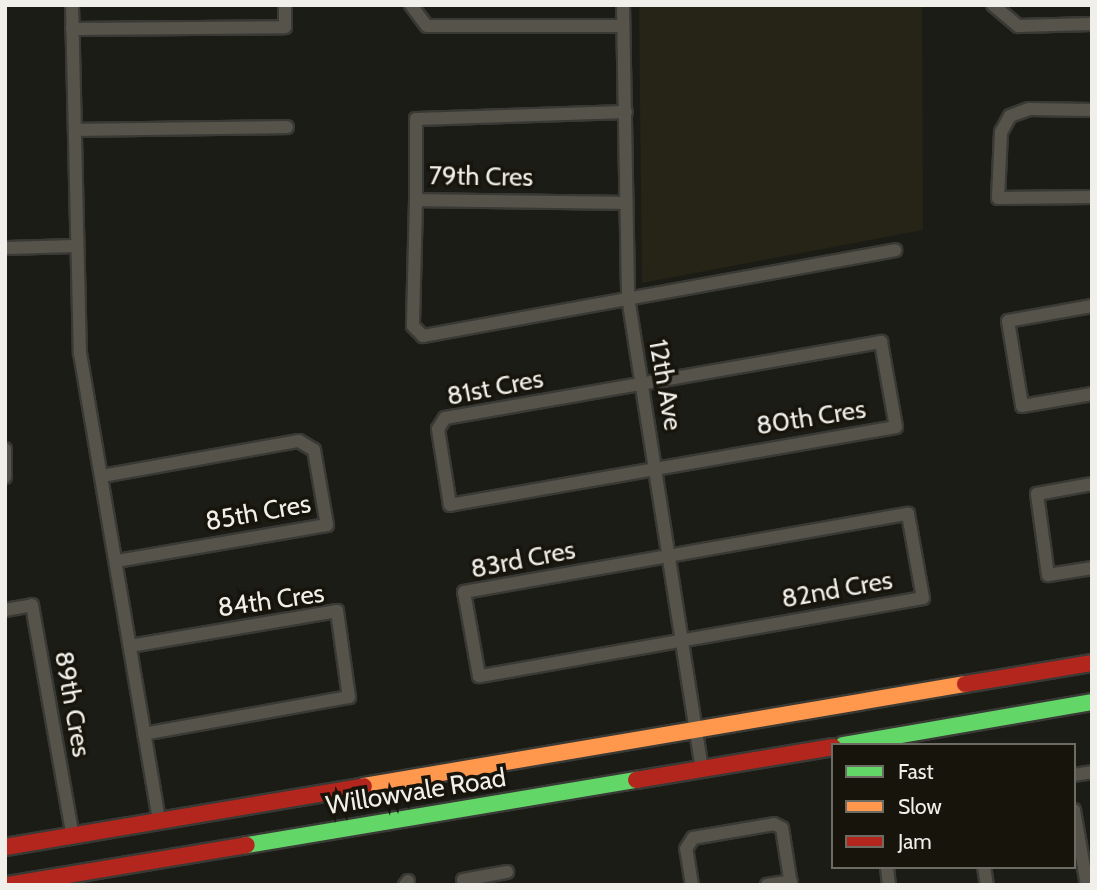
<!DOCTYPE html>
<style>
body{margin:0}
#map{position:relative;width:1097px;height:890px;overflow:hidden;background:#1c1c17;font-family:Cabin,sans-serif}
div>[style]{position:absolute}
.built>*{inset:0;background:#262416}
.roads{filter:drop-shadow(2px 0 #393935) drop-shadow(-2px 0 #393935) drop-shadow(0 2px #393935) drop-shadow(0 -2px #393935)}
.street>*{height:12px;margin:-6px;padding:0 6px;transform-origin:6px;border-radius:6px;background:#56544a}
.fast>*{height:16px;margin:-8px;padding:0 8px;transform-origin:8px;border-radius:8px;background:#63d668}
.slow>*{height:16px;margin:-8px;padding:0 8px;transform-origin:8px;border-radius:8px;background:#ff974d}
.jam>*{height:16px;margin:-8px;padding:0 8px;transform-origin:8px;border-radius:8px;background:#b3261e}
span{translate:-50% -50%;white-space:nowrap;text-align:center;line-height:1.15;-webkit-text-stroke:7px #16140b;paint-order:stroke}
.street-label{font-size:26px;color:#f0efe9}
.frame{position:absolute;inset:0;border:7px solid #f0efe9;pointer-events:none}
.legend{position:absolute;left:831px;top:743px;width:245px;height:126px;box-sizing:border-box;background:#16140b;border:2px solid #6d6c64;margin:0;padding:9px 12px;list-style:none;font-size:21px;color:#f0efe9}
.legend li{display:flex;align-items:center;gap:14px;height:35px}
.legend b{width:35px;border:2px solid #6d6c64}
</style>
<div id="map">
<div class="built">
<div style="clip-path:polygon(639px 5px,922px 5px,923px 230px,642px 283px)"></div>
</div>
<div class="roads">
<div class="street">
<div style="left:72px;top:5px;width:348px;rotate:88.7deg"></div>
<div style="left:80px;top:353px;width:475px;rotate:80.4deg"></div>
<div style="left:411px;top:5px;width:26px;rotate:53deg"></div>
<div style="left:427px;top:26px;width:196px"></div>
<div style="left:623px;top:5px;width:292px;rotate:89deg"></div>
<div style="left:628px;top:297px;width:478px;rotate:81.1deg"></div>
<div style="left:993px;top:5px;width:33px;rotate:40deg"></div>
<div style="left:1018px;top:26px;width:74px;rotate:-1.5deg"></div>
<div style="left:72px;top:29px;width:213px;rotate:-0.5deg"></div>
<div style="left:285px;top:27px;width:22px;rotate:-90deg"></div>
<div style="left:1092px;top:110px;width:63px;rotate:-179.1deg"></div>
<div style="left:1029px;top:109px;width:20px;rotate:160deg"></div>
<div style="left:1010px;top:116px;width:18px;rotate:119deg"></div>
<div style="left:1001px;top:132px;width:66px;rotate:92.6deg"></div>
<div style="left:998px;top:198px;width:94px;rotate:-0.6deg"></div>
<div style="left:76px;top:130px;width:211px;rotate:-0.8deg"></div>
<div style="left:416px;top:200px;width:126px;rotate:91.4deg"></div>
<div style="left:413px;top:326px;width:14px;rotate:45deg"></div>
<div style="left:423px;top:336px;width:480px;rotate:-10.3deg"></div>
<div style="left:625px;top:203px;width:209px;rotate:-179.2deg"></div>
<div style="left:416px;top:200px;width:81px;rotate:-90deg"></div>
<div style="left:416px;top:119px;width:210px;rotate:-1.9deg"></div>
<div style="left:5px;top:248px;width:72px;rotate:-1.6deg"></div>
<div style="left:1092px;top:306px;width:85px;rotate:169.9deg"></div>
<div style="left:1008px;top:321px;width:86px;rotate:80.6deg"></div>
<div style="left:1022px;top:406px;width:71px;rotate:-9.7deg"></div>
<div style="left:881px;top:342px;width:86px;rotate:80deg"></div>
<div style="left:896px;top:427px;width:453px;rotate:170.1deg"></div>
<div style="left:450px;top:505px;width:77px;rotate:-99deg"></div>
<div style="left:438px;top:429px;width:13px;rotate:-58deg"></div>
<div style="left:445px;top:418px;width:443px;rotate:-9.9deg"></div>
<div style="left:5px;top:449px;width:28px;rotate:90deg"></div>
<div style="left:102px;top:476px;width:200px;rotate:-10.1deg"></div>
<div style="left:299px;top:441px;width:17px;rotate:31deg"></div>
<div style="left:314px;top:450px;width:76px;rotate:80.2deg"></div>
<div style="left:327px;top:525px;width:214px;rotate:170.3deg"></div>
<div style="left:1092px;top:484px;width:56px;rotate:169.7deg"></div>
<div style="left:1037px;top:494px;width:82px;rotate:82.3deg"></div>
<div style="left:1048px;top:575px;width:45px;rotate:-9deg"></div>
<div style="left:908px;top:514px;width:85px;rotate:79.9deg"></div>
<div style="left:923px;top:598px;width:451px;rotate:170deg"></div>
<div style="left:479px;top:676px;width:85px;rotate:-100.1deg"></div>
<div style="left:464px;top:592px;width:451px;rotate:-10deg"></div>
<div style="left:5px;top:610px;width:27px;rotate:-10deg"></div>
<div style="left:32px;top:605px;width:236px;rotate:80deg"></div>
<div style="left:130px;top:646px;width:210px;rotate:-9.6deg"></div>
<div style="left:337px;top:611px;width:87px;rotate:82.1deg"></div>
<div style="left:349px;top:697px;width:208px;rotate:169.8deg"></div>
<div style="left:1074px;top:775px;width:18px;rotate:-9deg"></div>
<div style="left:1074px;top:810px;width:76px;rotate:80.2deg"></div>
<div style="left:887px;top:867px;width:18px;rotate:84deg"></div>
<div style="left:984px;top:867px;width:18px;rotate:81deg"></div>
<div style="left:463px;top:880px;width:45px;rotate:-10.3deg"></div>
<div style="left:405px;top:885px;width:5px;rotate:-53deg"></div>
<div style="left:692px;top:885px;width:36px;rotate:-99deg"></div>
<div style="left:686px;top:849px;width:13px;rotate:-58deg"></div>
<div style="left:693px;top:838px;width:82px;rotate:-9.8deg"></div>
<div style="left:774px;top:824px;width:9px;rotate:27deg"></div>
<div style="left:782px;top:828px;width:58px;rotate:81deg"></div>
<div style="left:767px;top:885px;width:24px;rotate:-9deg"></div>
</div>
<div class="fast">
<div style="left:843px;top:745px;width:253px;rotate:-9.8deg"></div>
<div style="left:247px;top:845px;width:394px;rotate:-9.5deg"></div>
</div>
<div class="slow">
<div style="left:364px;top:786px;width:610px;rotate:-9.63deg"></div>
</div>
<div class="jam">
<div style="left:965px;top:684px;width:129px;rotate:-9.4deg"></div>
<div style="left:636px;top:780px;width:200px;rotate:-9.5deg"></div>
<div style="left:5px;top:847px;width:364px;rotate:-9.6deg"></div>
<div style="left:8px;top:885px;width:242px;rotate:-9.5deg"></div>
</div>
</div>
<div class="street-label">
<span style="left:481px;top:177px;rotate:1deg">79th Cres</span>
<span style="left:665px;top:385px;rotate:80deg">12th Ave</span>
<span style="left:495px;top:388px;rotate:-11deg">81st Cres</span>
<span style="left:811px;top:418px;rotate:-9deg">80th Cres</span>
<span style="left:258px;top:513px;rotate:-10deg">85th Cres</span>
<span style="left:523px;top:560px;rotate:-11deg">83rd Cres</span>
<span style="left:837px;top:590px;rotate:-10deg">82nd Cres</span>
<span style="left:271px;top:601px;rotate:-8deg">84th Cres</span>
<span style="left:72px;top:704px;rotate:80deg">89th Cres</span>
<span style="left:416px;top:792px;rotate:-9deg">Willowvale Road</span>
</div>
<div class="frame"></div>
<ul class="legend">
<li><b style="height:9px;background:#63d668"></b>Fast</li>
<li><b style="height:9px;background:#ff974d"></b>Slow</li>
<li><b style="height:9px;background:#b3261e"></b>Jam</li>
</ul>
</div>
